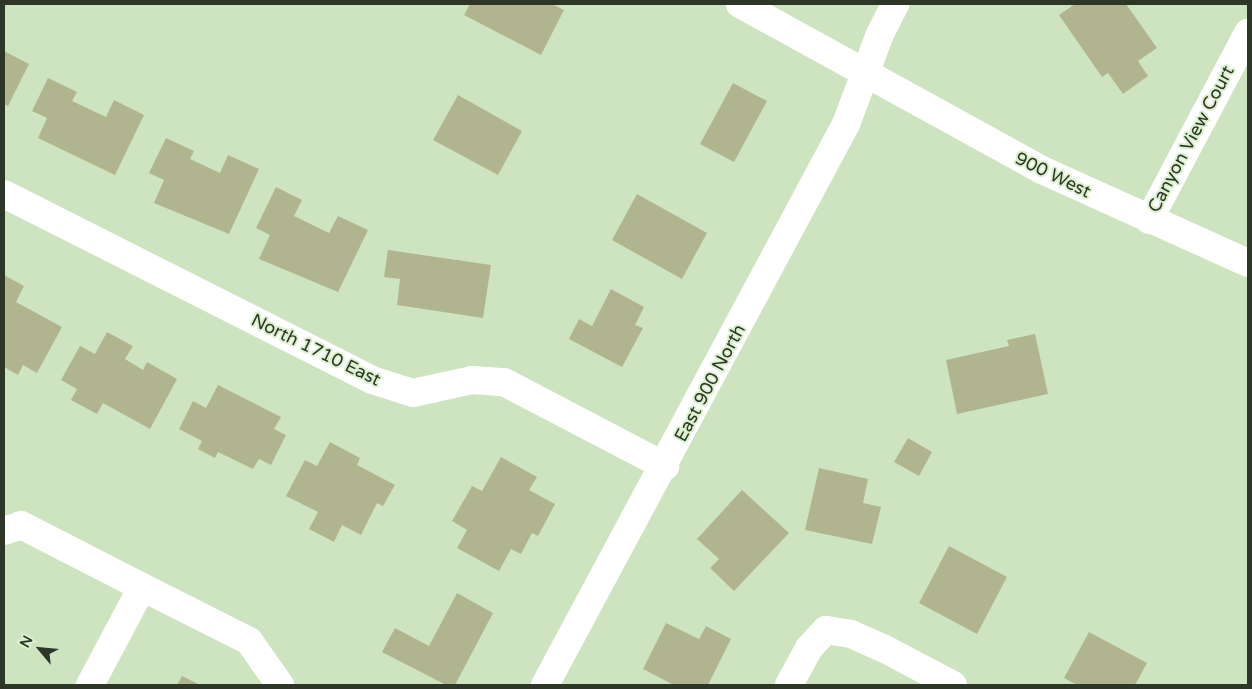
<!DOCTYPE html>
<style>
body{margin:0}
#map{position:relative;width:1252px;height:689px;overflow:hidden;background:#cee4c1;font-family:"Varela Round",sans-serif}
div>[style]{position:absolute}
.building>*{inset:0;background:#b0b58f}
.minor>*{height:28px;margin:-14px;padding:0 14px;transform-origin:14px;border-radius:14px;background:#fff}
span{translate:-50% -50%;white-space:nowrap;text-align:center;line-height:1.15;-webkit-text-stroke:4px #dbf1ce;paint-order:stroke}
.street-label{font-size:18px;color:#2e3628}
.frame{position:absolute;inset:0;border:5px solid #2e3628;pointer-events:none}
.north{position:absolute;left:15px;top:624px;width:50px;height:50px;-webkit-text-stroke:4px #dbf1ce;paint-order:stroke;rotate:298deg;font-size:14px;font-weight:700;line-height:20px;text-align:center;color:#2e3628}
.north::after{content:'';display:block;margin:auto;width:18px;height:22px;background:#2e3628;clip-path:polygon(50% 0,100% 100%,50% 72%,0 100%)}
</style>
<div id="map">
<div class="building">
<div style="clip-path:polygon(470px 4px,552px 4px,564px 10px,541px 55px,464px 15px)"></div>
<div style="clip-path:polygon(1075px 4px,1126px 4px,1157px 48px,1138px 61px,1148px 76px,1123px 94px,1108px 73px,1102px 77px,1059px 15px)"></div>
<div style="clip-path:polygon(4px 51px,29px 64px,8px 106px,4px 104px)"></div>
<div style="clip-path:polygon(48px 78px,77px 92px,72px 101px,106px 117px,114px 100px,144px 115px,115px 175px,38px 138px,47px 118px,32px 111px)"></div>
<div style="clip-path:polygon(733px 83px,767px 101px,734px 162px,700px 144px)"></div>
<div style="clip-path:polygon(458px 95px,522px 131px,498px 175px,433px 140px)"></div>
<div style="clip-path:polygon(166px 138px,194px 151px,190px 159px,220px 173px,228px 155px,259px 169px,229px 234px,154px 203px,164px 180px,149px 173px)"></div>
<div style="clip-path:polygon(276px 187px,302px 200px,294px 216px,329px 233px,338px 216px,368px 230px,338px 292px,259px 259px,270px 235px,256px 228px)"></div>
<div style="clip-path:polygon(637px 194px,707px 233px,682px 279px,612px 240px)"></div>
<div style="clip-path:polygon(388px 250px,491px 265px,483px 318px,397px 305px,400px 279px,384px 277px)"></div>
<div style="clip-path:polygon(4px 275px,24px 286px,16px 302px,62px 327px,37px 373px,23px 365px,18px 375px,4px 367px)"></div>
<div style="clip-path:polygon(611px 289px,644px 307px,635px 325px,643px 328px,622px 367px,569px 339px,579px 319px,592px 326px)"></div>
<div style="clip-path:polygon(107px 332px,133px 346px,125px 359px,143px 370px,147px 362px,177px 379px,150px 429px,103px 403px,97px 414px,71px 400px,77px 389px,61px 380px,80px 346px,95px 354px)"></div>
<div style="clip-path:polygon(1035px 334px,1048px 394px,957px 414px,946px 360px,1009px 346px,1007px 340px)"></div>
<div style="clip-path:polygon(218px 385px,281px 417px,274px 429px,286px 435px,271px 465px,259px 459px,253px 469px,218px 452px,215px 458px,198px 449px,202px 441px,179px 429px,193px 401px,206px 408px)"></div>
<div style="clip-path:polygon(908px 438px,932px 452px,919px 476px,894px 462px)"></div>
<div style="clip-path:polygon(330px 442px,360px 458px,357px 465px,395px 485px,383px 506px,377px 503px,361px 535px,342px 525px,334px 542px,309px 529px,318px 512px,286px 496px,305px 460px,317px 466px)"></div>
<div style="clip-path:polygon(501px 457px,537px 477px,529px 490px,555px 504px,538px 536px,532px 533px,521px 554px,511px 549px,499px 571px,457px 548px,467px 530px,452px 521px,472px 486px,482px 491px)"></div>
<div style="clip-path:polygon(819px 468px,868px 479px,863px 503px,881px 507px,872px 544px,805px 530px)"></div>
<div style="clip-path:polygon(742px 490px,789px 533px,734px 591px,710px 568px,719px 559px,697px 539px)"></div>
<div style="clip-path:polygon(949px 546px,1007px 577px,977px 634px,919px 603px)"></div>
<div style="clip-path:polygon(457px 593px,493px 613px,455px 685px,446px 685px,382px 652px,395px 628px,429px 646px)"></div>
<div style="clip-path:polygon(666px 623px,699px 639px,706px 626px,731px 639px,708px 685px,674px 685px,643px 669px)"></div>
<div style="clip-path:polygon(1089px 632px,1147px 663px,1135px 685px,1077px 685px,1064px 678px)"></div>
<div style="clip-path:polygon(182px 676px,200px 685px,177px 685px)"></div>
</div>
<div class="minor">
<div style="left:740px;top:4px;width:345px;rotate:28.8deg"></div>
<div style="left:1042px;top:170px;width:226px;rotate:24.3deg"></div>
<div style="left:4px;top:194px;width:412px;rotate:26.8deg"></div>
<div style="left:372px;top:380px;width:43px;rotate:17.6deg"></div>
<div style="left:413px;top:393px;width:60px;rotate:-12.4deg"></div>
<div style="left:472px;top:380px;width:32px;rotate:4deg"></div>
<div style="left:504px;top:382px;width:182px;rotate:27.6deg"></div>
<div style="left:1149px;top:220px;width:212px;rotate:-62.1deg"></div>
<div style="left:4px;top:531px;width:18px;rotate:-19deg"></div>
<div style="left:21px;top:525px;width:136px;rotate:27.1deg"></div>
<div style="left:90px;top:685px;width:111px;rotate:-62deg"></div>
<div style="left:142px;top:587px;width:120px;rotate:26.8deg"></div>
<div style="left:249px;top:641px;width:54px;rotate:54.8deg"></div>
<div style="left:545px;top:685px;width:637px;rotate:-61.78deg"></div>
<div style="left:846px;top:124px;width:96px;rotate:-69.3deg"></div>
<div style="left:880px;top:34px;width:34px;rotate:-63deg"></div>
<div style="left:789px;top:685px;width:42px;rotate:-61.6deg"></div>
<div style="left:809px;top:648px;width:25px;rotate:-47deg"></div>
<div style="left:826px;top:630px;width:25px;rotate:9deg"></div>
<div style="left:851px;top:634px;width:35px;rotate:24deg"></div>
<div style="left:883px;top:648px;width:79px;rotate:27.9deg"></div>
</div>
<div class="street-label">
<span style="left:1191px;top:139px;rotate:-62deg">Canyon View Court</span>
<span style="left:1053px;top:175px;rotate:26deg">900 West</span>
<span style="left:316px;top:350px;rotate:26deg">North 1710 East</span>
<span style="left:710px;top:383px;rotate:-62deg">East 900 North</span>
</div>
<div class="frame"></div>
<div class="north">N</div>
</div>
